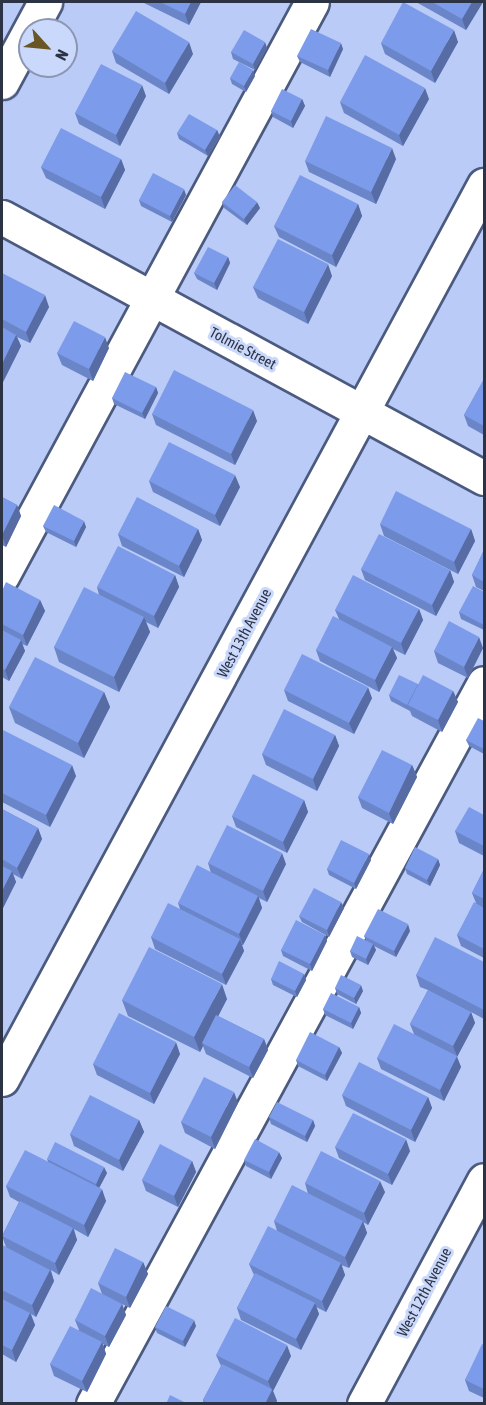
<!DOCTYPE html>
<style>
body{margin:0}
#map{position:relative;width:486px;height:1405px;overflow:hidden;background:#b9cbf6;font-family:"Asap Condensed",sans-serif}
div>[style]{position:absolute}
.roads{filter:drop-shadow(2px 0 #4b5a7f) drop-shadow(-2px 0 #4b5a7f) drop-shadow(0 2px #4b5a7f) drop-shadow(0 -2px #4b5a7f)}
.minor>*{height:33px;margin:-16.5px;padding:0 16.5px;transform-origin:16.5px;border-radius:16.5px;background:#fff}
.wall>*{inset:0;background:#6b85c9}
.shaded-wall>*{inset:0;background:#576ca4}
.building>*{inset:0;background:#7c9bea}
span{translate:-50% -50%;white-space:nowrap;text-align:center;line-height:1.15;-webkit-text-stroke:6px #cad8fb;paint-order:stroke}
.street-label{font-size:15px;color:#2c3344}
.frame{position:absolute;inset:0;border:3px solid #2c3344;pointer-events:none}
.north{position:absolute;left:18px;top:18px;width:60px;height:60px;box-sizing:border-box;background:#cad8fb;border:2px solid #8b96b2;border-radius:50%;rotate:117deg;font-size:16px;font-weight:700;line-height:24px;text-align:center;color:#2c3344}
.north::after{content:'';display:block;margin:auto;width:21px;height:27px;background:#6a5625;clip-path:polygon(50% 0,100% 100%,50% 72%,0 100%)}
</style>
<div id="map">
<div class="roads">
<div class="minor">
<div style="left:2px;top:82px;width:91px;rotate:-61.7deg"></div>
<div style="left:2px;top:217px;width:548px;rotate:28.44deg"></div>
<div style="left:2px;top:576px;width:652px;rotate:-61.63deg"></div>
<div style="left:2px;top:1079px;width:1016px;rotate:-61.67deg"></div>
<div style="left:93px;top:1404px;width:820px;rotate:-61.53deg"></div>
<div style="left:364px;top:1404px;width:254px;rotate:-61.8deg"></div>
</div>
</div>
<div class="wall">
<div style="clip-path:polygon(142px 2px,201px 2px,189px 25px)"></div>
<div style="clip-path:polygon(416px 2px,483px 2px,466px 30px)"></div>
<div style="clip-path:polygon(458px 42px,435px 83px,385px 54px,381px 43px)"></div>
<div style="clip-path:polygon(267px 48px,255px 70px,233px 59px,231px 52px)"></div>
<div style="clip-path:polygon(343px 49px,330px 77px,300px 62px,297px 56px)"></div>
<div style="clip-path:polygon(112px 51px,193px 54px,169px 94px,116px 63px)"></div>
<div style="clip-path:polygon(255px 76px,246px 92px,232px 84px,230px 78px)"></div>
<div style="clip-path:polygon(146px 96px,120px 146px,79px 124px,75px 113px)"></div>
<div style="clip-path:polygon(302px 99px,305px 106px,293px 128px,273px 117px,271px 111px)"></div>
<div style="clip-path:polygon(429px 99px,403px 146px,344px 113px,340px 102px)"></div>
<div style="clip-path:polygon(217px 130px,220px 137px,208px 156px,179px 139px,177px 133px)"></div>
<div style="clip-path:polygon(121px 159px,125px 170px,105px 209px,46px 178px,41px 167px)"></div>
<div style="clip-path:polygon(396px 159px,376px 204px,309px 172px,305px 161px)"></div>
<div style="clip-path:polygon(186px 195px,172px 222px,141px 206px,139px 200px)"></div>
<div style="clip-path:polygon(222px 202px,260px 208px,247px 225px,224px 208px)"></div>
<div style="clip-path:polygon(358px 204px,362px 216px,336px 267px,279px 237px,274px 226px)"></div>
<div style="clip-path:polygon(228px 257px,230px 263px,217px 290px,197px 279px,194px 273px)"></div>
<div style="clip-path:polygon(2px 273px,49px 307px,30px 343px,17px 337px,21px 346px,2px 384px)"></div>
<div style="clip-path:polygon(332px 276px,308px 324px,258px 298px,253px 287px)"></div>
<div style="clip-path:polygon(109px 348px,93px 381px,62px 365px,57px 353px)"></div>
<div style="clip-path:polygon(484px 379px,484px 435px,468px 426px,464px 415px)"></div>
<div style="clip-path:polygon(156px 387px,158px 393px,145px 419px,114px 404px,112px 398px)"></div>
<div style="clip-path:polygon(152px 414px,257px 421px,235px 465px,156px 425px)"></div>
<div style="clip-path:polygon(149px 481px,240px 487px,220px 526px,153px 492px)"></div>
<div style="clip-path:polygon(2px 497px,17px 505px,21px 516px,6px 547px,2px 545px)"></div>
<div style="clip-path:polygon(380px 524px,471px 529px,475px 541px,458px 574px,384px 536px)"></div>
<div style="clip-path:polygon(43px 526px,86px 527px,76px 547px,46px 532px)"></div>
<div style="clip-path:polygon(198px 529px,202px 540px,184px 577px,122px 546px,118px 534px)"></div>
<div style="clip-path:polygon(484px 550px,484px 591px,476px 587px,472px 575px)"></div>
<div style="clip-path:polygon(361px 569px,450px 570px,454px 582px,436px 616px,365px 580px)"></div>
<div style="clip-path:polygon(175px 575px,179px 587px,158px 628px,146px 622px,150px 632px,119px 692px,59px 662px,54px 647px,99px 595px,97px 587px)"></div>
<div style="clip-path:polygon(2px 591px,40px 600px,45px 611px,27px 646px,22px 644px,25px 651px,9px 681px,2px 677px)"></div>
<div style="clip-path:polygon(484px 592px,484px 630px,461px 619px,459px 612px)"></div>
<div style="clip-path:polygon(419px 609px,423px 620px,405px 655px,393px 649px,397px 658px,379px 692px,320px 661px,316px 650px,339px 619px,335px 610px)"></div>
<div style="clip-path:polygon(483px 648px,468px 678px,438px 663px,434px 651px)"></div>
<div style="clip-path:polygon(418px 684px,453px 691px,458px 702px,442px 732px,412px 716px,410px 711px,391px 701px,389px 695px)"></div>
<div style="clip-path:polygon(284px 690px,372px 698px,354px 734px,288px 701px)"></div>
<div style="clip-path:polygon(104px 692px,110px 707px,84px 758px,15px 723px,9px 707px)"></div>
<div style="clip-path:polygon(484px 721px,484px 754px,469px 746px,466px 740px)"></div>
<div style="clip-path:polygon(2px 733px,76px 776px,50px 827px,2px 802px)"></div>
<div style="clip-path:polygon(335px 735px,339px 746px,317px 791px,266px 765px,262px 754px)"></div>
<div style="clip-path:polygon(412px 765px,417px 777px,393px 824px,362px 808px,358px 797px)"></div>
<div style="clip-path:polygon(304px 800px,308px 812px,287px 853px,236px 827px,232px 816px)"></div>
<div style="clip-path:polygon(2px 809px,38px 828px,42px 839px,22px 879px,13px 874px,16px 882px,2px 910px)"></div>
<div style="clip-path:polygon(484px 815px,484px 856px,459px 843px,455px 831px)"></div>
<div style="clip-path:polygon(438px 859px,440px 865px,430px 886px,407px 874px,405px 868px)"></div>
<div style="clip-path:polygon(371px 860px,356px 889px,329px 875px,327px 869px)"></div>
<div style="clip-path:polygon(208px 863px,286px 864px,267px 902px,259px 898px,262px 908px,243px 945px,242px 945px,244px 951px,226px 985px,155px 949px,151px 937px,180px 909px,178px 903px,211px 873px)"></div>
<div style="clip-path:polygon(484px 869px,484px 958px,461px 946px,457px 935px,476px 903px,472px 893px)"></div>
<div style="clip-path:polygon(344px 908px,329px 937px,302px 922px,299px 916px)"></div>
<div style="clip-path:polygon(410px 931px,396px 957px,374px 946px,376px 950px,368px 965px,352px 957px,350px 951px,366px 940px,364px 936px)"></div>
<div style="clip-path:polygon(325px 935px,327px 941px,312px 971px,283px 956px,281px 950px)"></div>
<div style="clip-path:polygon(484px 962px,484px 1019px,471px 1012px,475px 1023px,457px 1057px,461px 1067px,444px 1101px,381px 1069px,377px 1058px,414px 1034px,410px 1024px,428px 990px,420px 987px,416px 975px)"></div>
<div style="clip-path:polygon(304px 974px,306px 980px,297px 997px,273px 985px,271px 979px)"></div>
<div style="clip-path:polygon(335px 988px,363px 991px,356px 1004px,337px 994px)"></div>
<div style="clip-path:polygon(227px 999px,218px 1016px,264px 1039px,268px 1050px,253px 1078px,206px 1054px,203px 1046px,200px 1052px,128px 1016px,122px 1000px)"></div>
<div style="clip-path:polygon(359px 1007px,361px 1013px,353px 1029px,325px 1015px,323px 1009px)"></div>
<div style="clip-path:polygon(339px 1047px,342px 1053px,327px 1081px,298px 1066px,296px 1060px)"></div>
<div style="clip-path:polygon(180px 1054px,154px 1104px,97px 1075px,93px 1064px)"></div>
<div style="clip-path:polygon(342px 1095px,428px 1097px,432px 1108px,415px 1142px,346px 1106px)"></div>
<div style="clip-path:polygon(238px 1103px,215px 1149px,185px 1133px,181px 1122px)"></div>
<div style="clip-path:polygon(269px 1117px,313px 1120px,315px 1126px,307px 1142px,271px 1124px)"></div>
<div style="clip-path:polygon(139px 1120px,144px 1132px,123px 1171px,74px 1146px,70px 1134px)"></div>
<div style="clip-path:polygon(335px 1147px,410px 1151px,392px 1185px,339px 1158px)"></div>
<div style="clip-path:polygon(282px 1158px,271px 1179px,246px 1166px,244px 1160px)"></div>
<div style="clip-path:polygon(47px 1159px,107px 1173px,99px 1188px,106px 1201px,88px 1237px,74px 1229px,77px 1240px,59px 1275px,51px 1270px,54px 1281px,36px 1317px,31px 1314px,35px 1325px,16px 1362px,2px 1354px,2px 1245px,6px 1247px,2px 1236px,19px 1202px,10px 1197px,6px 1186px,48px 1162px)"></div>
<div style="clip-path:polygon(192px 1161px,196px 1172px,178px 1207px,146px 1191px,142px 1180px)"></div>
<div style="clip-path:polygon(305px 1183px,385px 1192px,368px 1225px,363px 1222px,367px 1233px,349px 1268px,341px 1265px,345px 1275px,326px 1312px,316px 1307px,319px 1314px,301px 1350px,241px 1320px,237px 1308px,254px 1275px,249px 1264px,277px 1231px,274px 1221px,308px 1194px)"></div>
<div style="clip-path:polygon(143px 1262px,148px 1274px,130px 1308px,122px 1304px,126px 1315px,109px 1347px,103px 1344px,106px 1354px,87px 1392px,54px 1376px,50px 1364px,79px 1330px,75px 1320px,102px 1294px,98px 1283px)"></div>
<div style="clip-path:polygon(196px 1326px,185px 1347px,157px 1333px,155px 1327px)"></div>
<div style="clip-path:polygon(484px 1345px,484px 1398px,469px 1391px,465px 1380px)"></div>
<div style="clip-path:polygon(216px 1355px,291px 1356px,273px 1391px,277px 1401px,275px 1404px,204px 1404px,203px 1400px,221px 1366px)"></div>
</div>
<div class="shaded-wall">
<div style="clip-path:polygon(191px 2px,201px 2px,189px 25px,185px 14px)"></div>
<div style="clip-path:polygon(472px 2px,483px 2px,466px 30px,462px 19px)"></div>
<div style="clip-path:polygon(454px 30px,458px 42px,435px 83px,431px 71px)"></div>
<div style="clip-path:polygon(189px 42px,193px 54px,169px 94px,165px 83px)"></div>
<div style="clip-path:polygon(265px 42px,267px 48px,255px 70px,253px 64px)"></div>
<div style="clip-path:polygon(341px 43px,343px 49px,330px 77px,328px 70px)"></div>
<div style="clip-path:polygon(253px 70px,255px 76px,246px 92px,244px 86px)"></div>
<div style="clip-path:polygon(142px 85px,146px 96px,120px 146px,116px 135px)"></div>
<div style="clip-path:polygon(425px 88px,429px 99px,403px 146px,399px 135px)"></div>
<div style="clip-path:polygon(302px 99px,305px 106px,293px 128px,291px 121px)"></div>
<div style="clip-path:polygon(217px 130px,220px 137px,208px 156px,205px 150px)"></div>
<div style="clip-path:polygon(392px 148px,396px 159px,376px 204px,371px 192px)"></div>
<div style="clip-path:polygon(121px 159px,125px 170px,105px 209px,101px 197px)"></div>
<div style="clip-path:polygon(184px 189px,186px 195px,172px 222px,170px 216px)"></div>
<div style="clip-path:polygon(257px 202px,260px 208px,247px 225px,244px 219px)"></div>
<div style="clip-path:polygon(358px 204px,362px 216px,336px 267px,332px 255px)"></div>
<div style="clip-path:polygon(228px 257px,230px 263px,217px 290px,214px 283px)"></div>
<div style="clip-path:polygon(328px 264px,332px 276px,308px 324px,304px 312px)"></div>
<div style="clip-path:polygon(45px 295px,49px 307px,30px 343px,26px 332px)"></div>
<div style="clip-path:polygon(16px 335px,21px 346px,2px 384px,2px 364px)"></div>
<div style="clip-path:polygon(105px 337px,109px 348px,93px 381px,89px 369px)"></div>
<div style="clip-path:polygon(156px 387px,158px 393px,145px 419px,142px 413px)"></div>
<div style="clip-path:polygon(253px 410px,257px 421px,235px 465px,231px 454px)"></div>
<div style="clip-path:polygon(235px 475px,240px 487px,220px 526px,215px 515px)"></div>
<div style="clip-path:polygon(17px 505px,21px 516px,6px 547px,2px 535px)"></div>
<div style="clip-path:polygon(84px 521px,86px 527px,76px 547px,74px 541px)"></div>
<div style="clip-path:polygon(198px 529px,202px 540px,184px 577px,179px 566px)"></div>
<div style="clip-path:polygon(471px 529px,475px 541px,458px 574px,454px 562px)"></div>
<div style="clip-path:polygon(450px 570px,454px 582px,436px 616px,432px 605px)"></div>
<div style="clip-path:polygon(175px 575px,179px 587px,158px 628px,154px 616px)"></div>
<div style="clip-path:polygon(40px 600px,45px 611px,27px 646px,23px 635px)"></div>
<div style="clip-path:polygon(419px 609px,423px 620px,405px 655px,401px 643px)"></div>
<div style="clip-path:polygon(144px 617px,150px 632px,119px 692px,114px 677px)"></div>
<div style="clip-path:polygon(479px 637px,483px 648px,468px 678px,464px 667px)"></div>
<div style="clip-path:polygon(21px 640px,25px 651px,9px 681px,5px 670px)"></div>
<div style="clip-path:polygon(392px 647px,397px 658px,379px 692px,375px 680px)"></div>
<div style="clip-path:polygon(368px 687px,372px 698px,354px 734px,349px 723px)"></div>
<div style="clip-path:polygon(453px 691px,458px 702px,442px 732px,438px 720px)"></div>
<div style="clip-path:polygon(104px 692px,110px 707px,84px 758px,78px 743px)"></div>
<div style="clip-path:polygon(335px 735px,339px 746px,317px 791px,313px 779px)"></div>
<div style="clip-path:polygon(72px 765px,76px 776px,50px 827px,46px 815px)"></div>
<div style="clip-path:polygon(412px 765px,417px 777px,393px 824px,389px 813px)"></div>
<div style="clip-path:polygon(304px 800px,308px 812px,287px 853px,283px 842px)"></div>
<div style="clip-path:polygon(38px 828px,42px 839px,22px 879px,17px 868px)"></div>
<div style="clip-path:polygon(282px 853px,286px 864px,267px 902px,263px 891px)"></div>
<div style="clip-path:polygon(369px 854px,371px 860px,356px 889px,354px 883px)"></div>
<div style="clip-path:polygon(438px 859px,440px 865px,430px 886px,427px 880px)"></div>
<div style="clip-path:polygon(12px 871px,16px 882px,2px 910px,2px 891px)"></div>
<div style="clip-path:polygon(258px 896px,262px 908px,243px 945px,239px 934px)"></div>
<div style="clip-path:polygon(341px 902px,344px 908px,329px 937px,327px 930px)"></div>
<div style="clip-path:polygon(408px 924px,410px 931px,396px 957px,394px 951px)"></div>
<div style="clip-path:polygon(325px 935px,327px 941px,312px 971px,310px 964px)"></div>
<div style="clip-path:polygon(240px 939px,244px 951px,226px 985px,222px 974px)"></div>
<div style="clip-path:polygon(373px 944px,376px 950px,368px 965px,366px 959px)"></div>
<div style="clip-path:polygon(304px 974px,306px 980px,297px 997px,295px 991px)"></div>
<div style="clip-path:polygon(222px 984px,227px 999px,204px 1044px,202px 1043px,203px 1046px,200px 1052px,194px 1037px)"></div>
<div style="clip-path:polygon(361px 985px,363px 991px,356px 1004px,354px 998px)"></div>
<div style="clip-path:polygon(359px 1007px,361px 1013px,353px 1029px,351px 1023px)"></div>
<div style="clip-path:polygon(471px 1012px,475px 1023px,457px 1057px,461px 1067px,444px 1101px,440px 1090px,457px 1056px,453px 1046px)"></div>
<div style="clip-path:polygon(264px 1039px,268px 1050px,253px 1078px,249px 1067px)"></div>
<div style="clip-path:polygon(176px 1042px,180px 1054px,154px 1104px,150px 1093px)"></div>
<div style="clip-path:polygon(339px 1047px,342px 1053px,327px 1081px,325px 1075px)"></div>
<div style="clip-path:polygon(234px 1092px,238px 1103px,215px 1149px,211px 1137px)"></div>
<div style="clip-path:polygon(428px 1097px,432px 1108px,415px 1142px,411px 1130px)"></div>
<div style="clip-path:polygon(139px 1120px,144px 1132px,123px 1171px,119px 1160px)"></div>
<div style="clip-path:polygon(313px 1120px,315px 1126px,307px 1142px,305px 1136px)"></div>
<div style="clip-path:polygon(406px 1139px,410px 1151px,392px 1185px,388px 1174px)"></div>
<div style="clip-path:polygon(279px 1152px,282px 1158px,271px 1179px,269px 1172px)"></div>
<div style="clip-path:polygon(192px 1161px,196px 1172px,178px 1207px,174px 1196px)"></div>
<div style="clip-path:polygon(104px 1167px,107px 1173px,98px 1190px,96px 1184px)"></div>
<div style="clip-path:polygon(380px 1181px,385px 1192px,368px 1225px,364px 1213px)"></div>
<div style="clip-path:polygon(102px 1189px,106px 1201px,88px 1237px,84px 1225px)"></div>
<div style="clip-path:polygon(363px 1221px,367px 1233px,349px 1268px,345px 1257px)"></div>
<div style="clip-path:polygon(73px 1228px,77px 1240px,59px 1275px,55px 1263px)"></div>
<div style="clip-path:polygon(143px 1262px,148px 1274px,130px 1308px,126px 1297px)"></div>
<div style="clip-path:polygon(341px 1263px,345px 1275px,326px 1312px,322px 1301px)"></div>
<div style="clip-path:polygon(50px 1270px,54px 1281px,36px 1317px,32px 1305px)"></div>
<div style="clip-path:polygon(315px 1303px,319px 1314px,301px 1350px,296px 1339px)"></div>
<div style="clip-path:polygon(122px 1304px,126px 1315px,109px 1347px,105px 1336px)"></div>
<div style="clip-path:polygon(30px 1313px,35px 1325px,16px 1362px,12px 1350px)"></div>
<div style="clip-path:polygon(194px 1320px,196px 1326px,185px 1347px,183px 1341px)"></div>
<div style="clip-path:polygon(102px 1342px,106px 1354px,87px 1392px,82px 1381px)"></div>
<div style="clip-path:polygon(287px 1345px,291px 1356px,273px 1391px,277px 1401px,275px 1404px,265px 1404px,272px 1391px,268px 1381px)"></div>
</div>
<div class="building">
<div style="clip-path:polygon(160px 2px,191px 2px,185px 14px)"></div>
<div style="clip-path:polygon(403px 2px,454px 30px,431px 71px,381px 43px)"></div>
<div style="clip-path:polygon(432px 2px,472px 2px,462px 19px)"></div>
<div style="clip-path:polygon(136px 11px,189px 42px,165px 83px,112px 51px)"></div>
<div style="clip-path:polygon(311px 29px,341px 43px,328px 70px,297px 56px)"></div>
<div style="clip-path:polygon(244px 30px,265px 42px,253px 64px,231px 52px)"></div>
<div style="clip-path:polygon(365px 55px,425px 88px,399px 135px,340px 102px)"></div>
<div style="clip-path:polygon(239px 62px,253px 70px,244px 86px,230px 78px)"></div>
<div style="clip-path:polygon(101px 64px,142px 85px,116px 135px,75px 113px)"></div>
<div style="clip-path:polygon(282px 89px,302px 99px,291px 121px,271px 111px)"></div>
<div style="clip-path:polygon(189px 114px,217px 130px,205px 150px,177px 133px)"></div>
<div style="clip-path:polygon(326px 116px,392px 148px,371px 192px,305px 161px)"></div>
<div style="clip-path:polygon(61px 128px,121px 159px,101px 197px,41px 167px)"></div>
<div style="clip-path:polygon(153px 173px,184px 189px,170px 216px,139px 200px)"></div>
<div style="clip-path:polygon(300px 175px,358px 204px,332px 255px,274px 226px)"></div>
<div style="clip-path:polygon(235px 185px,257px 202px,244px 219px,222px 202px)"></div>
<div style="clip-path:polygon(278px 239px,328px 264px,304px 312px,253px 287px)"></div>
<div style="clip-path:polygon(208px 247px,228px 257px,214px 283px,194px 273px)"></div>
<div style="clip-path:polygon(2px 273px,45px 295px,26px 332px,2px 319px)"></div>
<div style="clip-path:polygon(74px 321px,105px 337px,89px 369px,57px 353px)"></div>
<div style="clip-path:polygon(2px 327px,16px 335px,2px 364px)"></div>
<div style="clip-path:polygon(174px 370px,253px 410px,231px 454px,152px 414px)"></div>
<div style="clip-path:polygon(125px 372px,156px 387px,142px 413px,112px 398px)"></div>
<div style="clip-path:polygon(484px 379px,484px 426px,464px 415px)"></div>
<div style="clip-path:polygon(169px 442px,235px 475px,215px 515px,149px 481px)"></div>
<div style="clip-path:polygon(396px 491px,471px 529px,454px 562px,380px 524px)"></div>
<div style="clip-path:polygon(2px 497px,17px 505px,2px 535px)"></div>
<div style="clip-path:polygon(137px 497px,198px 529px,179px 566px,118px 534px)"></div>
<div style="clip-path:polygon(54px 505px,84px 521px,74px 541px,43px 526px)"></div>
<div style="clip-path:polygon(379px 534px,450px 570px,432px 605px,361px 569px)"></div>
<div style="clip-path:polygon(118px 546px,175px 575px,154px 616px,97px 587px)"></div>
<div style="clip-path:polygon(484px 550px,484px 582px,472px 575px)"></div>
<div style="clip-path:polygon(353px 575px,419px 609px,401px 643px,335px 610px)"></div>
<div style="clip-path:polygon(6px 582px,40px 600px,23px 635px,2px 624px,2px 591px)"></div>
<div style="clip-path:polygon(473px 586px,484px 592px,484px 625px,459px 612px)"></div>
<div style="clip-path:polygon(84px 587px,144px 617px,114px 677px,54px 647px)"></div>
<div style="clip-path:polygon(333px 616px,392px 647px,375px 680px,316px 650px)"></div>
<div style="clip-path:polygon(449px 621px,479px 637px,464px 667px,434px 651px)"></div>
<div style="clip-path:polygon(2px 630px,21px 640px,5px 670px,2px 668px)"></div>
<div style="clip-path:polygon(302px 654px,368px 687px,349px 723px,284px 690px)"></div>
<div style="clip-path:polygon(35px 657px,104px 692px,78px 743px,9px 707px)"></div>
<div style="clip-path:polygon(399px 675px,418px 684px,407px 705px,389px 695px)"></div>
<div style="clip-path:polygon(423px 675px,453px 691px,438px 720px,408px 705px)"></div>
<div style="clip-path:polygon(284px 709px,335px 735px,313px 779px,262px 754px)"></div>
<div style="clip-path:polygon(478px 718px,484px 721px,484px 749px,466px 740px)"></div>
<div style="clip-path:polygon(3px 730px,72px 765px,46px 815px,2px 793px,2px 733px)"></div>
<div style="clip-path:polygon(382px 750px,412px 765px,389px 813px,358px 797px)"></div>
<div style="clip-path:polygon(253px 774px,304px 800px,283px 842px,232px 816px)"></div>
<div style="clip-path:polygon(469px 807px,484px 815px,484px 846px,455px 831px)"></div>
<div style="clip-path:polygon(2px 809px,38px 828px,17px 868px,2px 859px)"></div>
<div style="clip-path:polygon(227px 825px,282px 853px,263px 891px,208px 863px)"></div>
<div style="clip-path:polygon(341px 840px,369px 854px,354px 883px,327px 869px)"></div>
<div style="clip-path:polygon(415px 847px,438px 859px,427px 880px,405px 868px)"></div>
<div style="clip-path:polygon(197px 865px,258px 896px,239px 934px,178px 903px)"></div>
<div style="clip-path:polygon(2px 866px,12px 871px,2px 891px)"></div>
<div style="clip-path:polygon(484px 869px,484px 899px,472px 893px)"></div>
<div style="clip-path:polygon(314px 888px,341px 902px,327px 930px,299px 916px)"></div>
<div style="clip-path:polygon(474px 902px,484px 908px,484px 949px,457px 935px)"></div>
<div style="clip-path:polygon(168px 903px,240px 939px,222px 974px,151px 937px)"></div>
<div style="clip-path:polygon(378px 909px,408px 924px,394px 951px,364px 936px)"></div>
<div style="clip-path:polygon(296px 920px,325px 935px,310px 964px,281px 950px)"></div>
<div style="clip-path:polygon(357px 936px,373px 944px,366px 959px,350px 951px)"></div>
<div style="clip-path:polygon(435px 937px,484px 962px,484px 1010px,416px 975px)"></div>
<div style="clip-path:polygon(149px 947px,222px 984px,194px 1037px,122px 1000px)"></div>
<div style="clip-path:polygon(279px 961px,304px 974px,295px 991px,271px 979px)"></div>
<div style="clip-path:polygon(341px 975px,361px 985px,354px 998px,335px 988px)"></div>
<div style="clip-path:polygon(428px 990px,471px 1012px,453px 1046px,410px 1024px)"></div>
<div style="clip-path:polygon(331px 993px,359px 1007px,351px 1023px,323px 1009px)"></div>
<div style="clip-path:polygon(119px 1013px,176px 1042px,150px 1093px,93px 1064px)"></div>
<div style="clip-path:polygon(216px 1015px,264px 1039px,249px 1067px,202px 1043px)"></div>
<div style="clip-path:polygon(394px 1024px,457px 1056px,440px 1090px,377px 1058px)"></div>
<div style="clip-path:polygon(310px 1032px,339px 1047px,325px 1075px,296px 1060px)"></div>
<div style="clip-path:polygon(359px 1062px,428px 1097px,411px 1130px,342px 1095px)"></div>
<div style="clip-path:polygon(204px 1077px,234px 1092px,211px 1137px,181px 1122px)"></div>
<div style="clip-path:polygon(90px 1095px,139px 1120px,119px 1160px,70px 1134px)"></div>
<div style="clip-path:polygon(277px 1102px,313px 1120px,305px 1136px,269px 1117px)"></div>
<div style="clip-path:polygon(353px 1113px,406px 1139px,388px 1174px,335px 1147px)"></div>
<div style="clip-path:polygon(255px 1139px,279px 1152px,269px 1172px,244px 1160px)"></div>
<div style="clip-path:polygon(55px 1142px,104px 1167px,96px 1184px,47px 1159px)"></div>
<div style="clip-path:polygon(160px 1144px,192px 1161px,174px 1196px,142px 1180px)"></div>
<div style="clip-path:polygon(25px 1150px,102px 1189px,84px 1225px,6px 1186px)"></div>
<div style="clip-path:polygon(321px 1151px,380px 1181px,364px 1213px,305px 1183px)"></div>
<div style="clip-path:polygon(292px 1185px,363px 1221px,345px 1257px,274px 1221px)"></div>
<div style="clip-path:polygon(20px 1201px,73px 1228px,55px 1263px,2px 1236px)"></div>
<div style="clip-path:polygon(268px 1226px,341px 1263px,322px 1301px,249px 1264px)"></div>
<div style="clip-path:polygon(2px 1245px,50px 1270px,32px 1305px,2px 1290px)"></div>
<div style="clip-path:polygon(115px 1248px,143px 1262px,126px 1297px,98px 1283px)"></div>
<div style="clip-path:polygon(255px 1273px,315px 1303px,296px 1339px,237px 1308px)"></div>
<div style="clip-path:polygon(91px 1288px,122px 1304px,105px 1336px,75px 1320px)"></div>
<div style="clip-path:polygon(2px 1299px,30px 1313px,12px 1350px,2px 1345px)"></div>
<div style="clip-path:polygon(166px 1306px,194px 1320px,183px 1341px,155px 1327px)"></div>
<div style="clip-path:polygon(235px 1318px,287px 1345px,268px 1381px,216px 1355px)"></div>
<div style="clip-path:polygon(70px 1326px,102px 1342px,82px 1381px,50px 1364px)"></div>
<div style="clip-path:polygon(482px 1344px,484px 1345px,484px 1389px,465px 1380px)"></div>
<div style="clip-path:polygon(222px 1364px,272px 1389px,265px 1404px,209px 1404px,203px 1400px)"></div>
<div style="clip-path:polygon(170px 1395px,188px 1404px,166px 1404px)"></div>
</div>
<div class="street-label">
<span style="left:243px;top:348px;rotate:28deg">Tolmie Street</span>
<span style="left:244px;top:633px;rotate:-62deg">West 13th Avenue</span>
<span style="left:424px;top:1292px;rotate:-62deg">West 12th Avenue</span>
</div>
<div class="frame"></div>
<div class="north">N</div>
</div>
